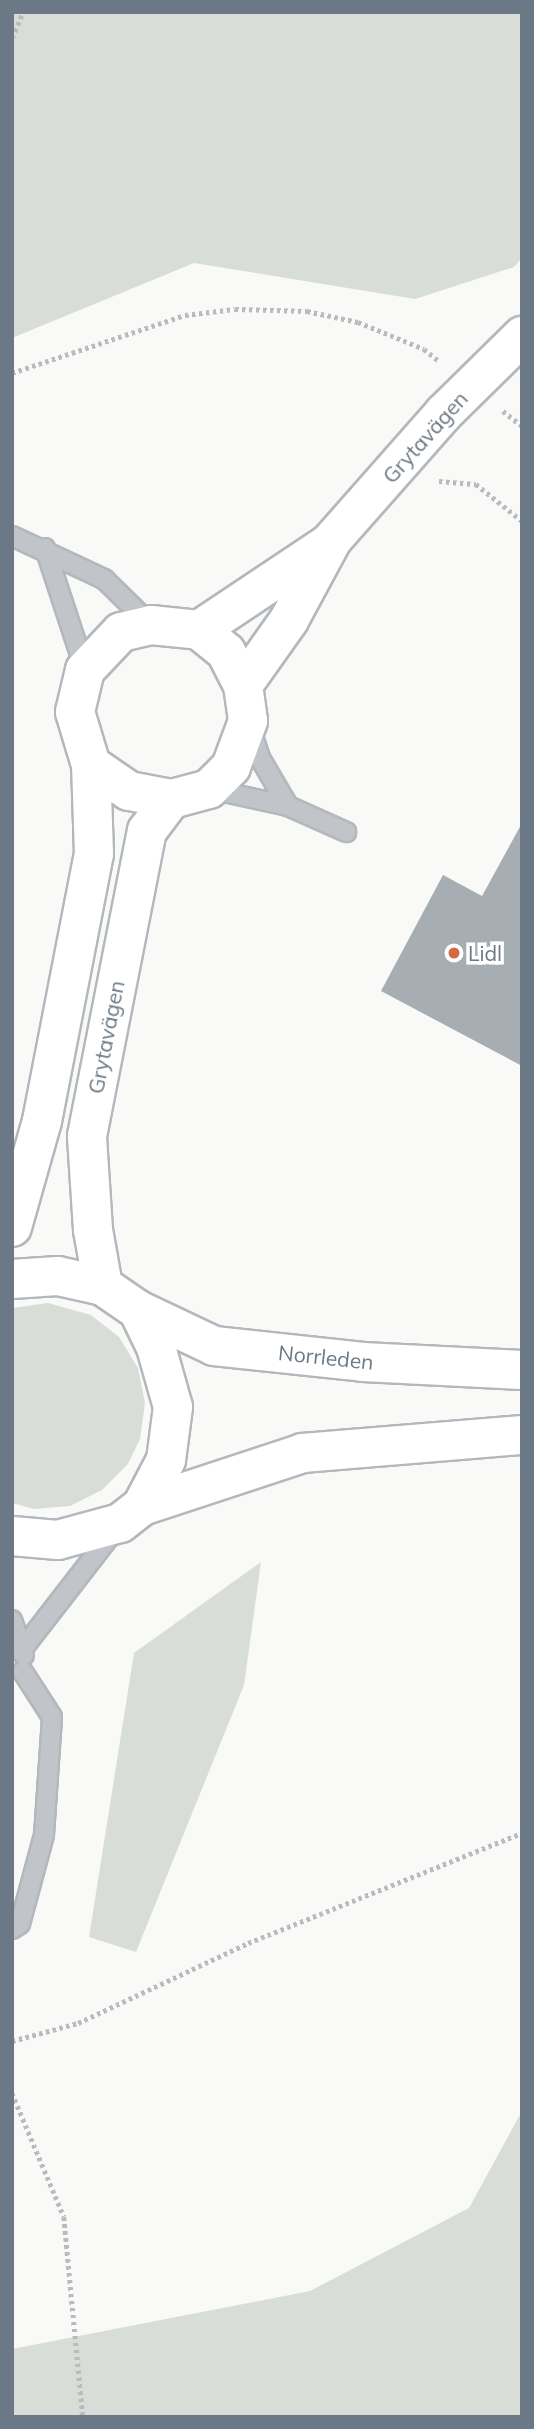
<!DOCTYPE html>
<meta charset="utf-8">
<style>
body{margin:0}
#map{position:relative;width:534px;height:2429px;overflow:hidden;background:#f9f9f7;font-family:Mulish,sans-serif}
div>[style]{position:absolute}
.green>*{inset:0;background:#d9ddd7}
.building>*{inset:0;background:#a6adb3}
.path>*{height:4.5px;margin-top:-2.25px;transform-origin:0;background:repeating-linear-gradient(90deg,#b9bcbf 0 3.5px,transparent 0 7px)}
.roads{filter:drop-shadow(2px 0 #b3b8bd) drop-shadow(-2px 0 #b3b8bd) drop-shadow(0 2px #b3b8bd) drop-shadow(0 -2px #b3b8bd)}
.lane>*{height:18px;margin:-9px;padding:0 9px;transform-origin:9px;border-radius:9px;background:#c1c4c8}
.secondary>*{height:38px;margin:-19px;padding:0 19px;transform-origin:19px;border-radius:19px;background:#fff}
.dots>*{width:19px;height:19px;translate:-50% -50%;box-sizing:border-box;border:4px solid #fff;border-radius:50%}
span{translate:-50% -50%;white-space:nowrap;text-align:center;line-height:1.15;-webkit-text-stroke:7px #fff;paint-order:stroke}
.street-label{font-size:21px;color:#6b7885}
.poi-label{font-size:21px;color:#6b7885}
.left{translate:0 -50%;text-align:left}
.frame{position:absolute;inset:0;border:14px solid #6b7885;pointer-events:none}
</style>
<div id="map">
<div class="green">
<div style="clip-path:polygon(12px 12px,522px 12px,522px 258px,514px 267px,415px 299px,194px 263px,12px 338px)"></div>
<div style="clip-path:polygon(48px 1303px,91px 1315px,119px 1337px,138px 1368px,145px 1403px,140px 1439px,128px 1464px,102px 1490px,70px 1506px,34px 1509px,12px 1503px,12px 1308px)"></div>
<div style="clip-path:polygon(261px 1562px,244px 1685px,136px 1952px,89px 1937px,134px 1653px)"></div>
<div style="clip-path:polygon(522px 2111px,522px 2417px,12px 2417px,12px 2349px,310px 2291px,469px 2208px)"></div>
</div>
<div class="building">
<div style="clip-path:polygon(522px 823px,522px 1066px,381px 991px,443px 875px,482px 896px)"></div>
</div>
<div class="path">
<div style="left:12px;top:38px;width:28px;rotate:-67deg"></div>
<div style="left:12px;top:373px;width:182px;rotate:-18.5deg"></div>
<div style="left:185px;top:315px;width:50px;rotate:-6.8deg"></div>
<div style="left:235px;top:309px;width:72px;rotate:1.6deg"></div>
<div style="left:307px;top:311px;width:52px;rotate:12.2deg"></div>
<div style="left:358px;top:322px;width:71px;rotate:22.2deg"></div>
<div style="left:424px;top:349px;width:19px;rotate:39deg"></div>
<div style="left:503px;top:411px;width:24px;rotate:38deg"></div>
<div style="left:439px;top:481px;width:37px;rotate:5deg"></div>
<div style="left:476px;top:484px;width:59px;rotate:38.8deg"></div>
<div style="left:12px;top:2041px;width:68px;rotate:-15.3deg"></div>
<div style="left:78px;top:2023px;width:188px;rotate:-25.2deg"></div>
<div style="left:248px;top:1943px;width:295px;rotate:-21.9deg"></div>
<div style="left:12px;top:2093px;width:134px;rotate:67.2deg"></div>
<div style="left:64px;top:2217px;width:201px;rotate:84.6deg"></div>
</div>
<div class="roads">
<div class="lane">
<div style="left:12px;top:536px;width:102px;rotate:25.1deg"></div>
<div style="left:104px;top:579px;width:66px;rotate:44.4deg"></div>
<div style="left:45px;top:548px;width:128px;rotate:71.8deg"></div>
<div style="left:250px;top:727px;width:33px;rotate:72deg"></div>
<div style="left:260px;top:758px;width:56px;rotate:59.7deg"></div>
<div style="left:210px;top:789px;width:80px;rotate:12.3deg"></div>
<div style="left:288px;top:806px;width:64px;rotate:24.1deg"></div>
<div style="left:12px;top:1620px;width:37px;rotate:71deg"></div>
<div style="left:24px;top:1647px;width:147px;rotate:-52.2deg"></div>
<div style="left:12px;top:1929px;width:9px;rotate:-32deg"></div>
<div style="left:20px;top:1924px;width:92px;rotate:-74.9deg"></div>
<div style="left:44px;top:1835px;width:118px;rotate:-86.1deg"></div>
<div style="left:52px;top:1717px;width:54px;rotate:-122.8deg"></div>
</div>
<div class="secondary">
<div style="left:151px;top:625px;width:48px;rotate:5.9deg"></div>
<div style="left:199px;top:630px;width:35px;rotate:39deg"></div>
<div style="left:226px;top:652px;width:37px;rotate:63deg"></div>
<div style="left:243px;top:685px;width:36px;rotate:82deg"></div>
<div style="left:248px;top:721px;width:49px;rotate:110.3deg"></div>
<div style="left:231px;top:767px;width:31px;rotate:135deg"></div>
<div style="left:209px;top:789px;width:39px;rotate:165deg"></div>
<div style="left:171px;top:799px;width:43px;rotate:-169.2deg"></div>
<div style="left:129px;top:791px;width:46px;rotate:-145.6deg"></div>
<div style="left:91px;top:765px;width:55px;rotate:-106.8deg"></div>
<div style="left:75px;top:712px;width:43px;rotate:-76.6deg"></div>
<div style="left:85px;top:670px;width:52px;rotate:-46.5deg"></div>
<div style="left:121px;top:632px;width:31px;rotate:-13deg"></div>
<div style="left:199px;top:630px;width:155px;rotate:-33.7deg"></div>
<div style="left:243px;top:685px;width:80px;rotate:-54.7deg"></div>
<div style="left:289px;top:620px;width:91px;rotate:-61.7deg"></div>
<div style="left:332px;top:540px;width:169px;rotate:-48.6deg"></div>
<div style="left:444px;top:413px;width:110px;rotate:-44.6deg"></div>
<div style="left:12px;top:1227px;width:110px;rotate:-74.2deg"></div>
<div style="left:42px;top:1121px;width:272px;rotate:-79deg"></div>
<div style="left:94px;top:854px;width:89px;rotate:-91.9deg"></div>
<div style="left:12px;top:1279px;width:46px;rotate:-3.7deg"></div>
<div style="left:58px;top:1276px;width:46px;rotate:12.5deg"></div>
<div style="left:103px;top:1286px;width:42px;rotate:34.4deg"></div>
<div style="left:138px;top:1310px;width:41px;rotate:64.1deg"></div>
<div style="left:156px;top:1347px;width:62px;rotate:74.2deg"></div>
<div style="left:173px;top:1407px;width:53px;rotate:97.5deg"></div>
<div style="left:166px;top:1460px;width:52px;rotate:117.6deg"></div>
<div style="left:142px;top:1506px;width:28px;rotate:142deg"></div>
<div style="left:120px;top:1523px;width:64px;rotate:164.7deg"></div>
<div style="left:58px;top:1540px;width:46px;rotate:-175deg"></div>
<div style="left:103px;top:1286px;width:57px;rotate:-100.1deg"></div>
<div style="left:93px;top:1230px;width:94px;rotate:-93.7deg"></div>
<div style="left:87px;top:1136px;width:311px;rotate:-78.9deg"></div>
<div style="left:147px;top:831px;width:40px;rotate:-53deg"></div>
<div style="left:138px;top:1310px;width:84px;rotate:25.3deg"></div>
<div style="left:214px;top:1346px;width:150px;rotate:6.1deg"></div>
<div style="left:363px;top:1362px;width:159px;rotate:2.9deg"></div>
<div style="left:142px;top:1506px;width:169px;rotate:-18.2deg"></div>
<div style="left:303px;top:1453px;width:220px;rotate:-4.7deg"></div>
</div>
</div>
<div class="dots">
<div style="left:454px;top:953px;background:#d16a3f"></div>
</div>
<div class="street-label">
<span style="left:425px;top:437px;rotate:-48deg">Grytavägen</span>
<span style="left:106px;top:1037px;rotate:-79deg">Grytavägen</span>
<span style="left:326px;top:1357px;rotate:6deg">Norrleden</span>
</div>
<div class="poi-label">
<span class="left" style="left:468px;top:953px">Lidl</span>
</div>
<div class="frame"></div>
</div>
